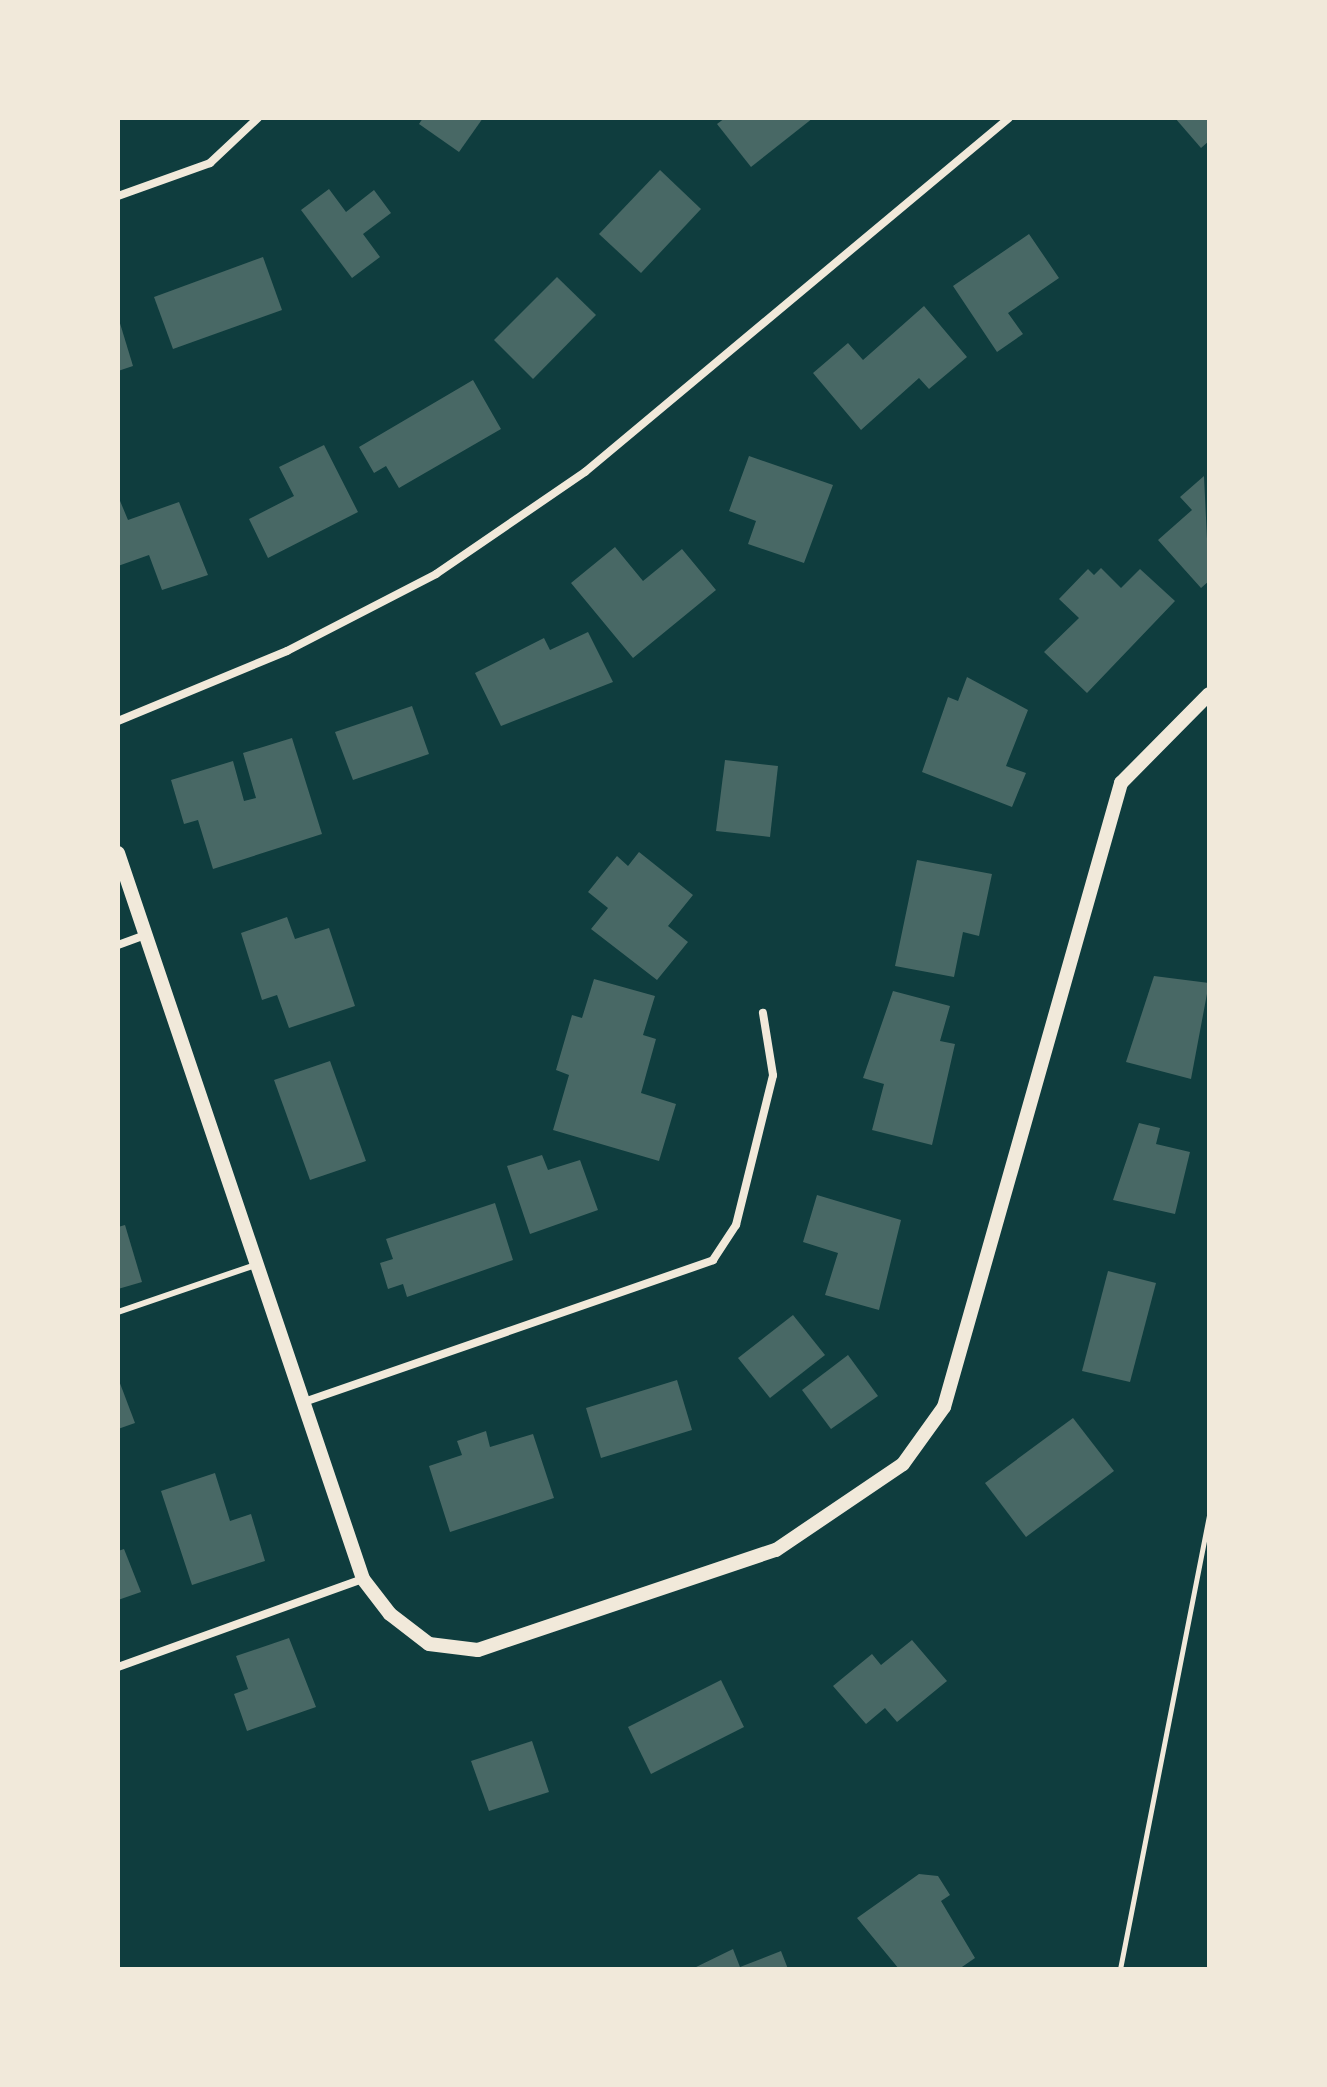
<!DOCTYPE html>
<style>
body{margin:0}
#map{position:relative;width:1327px;height:2087px;overflow:hidden;background:#0f3d3e;font-family:Karla,sans-serif}
div>[style]{position:absolute}
.building>*{inset:0;background:#486865}
.path>*{height:5px;margin:-2.5px;padding:0 2.5px;transform-origin:2.5px;border-radius:2.5px;background:#f1e9da}
.service>*{height:6px;margin:-3px;padding:0 3px;transform-origin:3px;border-radius:3px;background:#f1e9da}
.minor>*{height:8px;margin:-4px;padding:0 4px;transform-origin:4px;border-radius:4px;background:#f1e9da}
.tertiary>*{height:14px;margin:-7px;padding:0 7px;transform-origin:7px;border-radius:7px;background:#f1e9da}
span{translate:-50% -50%;white-space:nowrap;text-align:center;line-height:1.15;-webkit-text-stroke:6px #f1e9da;paint-order:stroke}
.frame{position:absolute;inset:0;border:120px solid #f1e9da;pointer-events:none}
</style>
<div id="map">
<div class="building">
<div style="clip-path:polygon(423px 118px,483px 118px,459px 152px,419px 124px)"></div>
<div style="clip-path:polygon(725px 118px,813px 118px,751px 167px,717px 124px)"></div>
<div style="clip-path:polygon(1175px 118px,1209px 118px,1209px 141px,1201px 148px)"></div>
<div style="clip-path:polygon(660px 170px,701px 209px,641px 273px,599px 234px)"></div>
<div style="clip-path:polygon(329px 189px,346px 212px,374px 190px,391px 213px,363px 234px,380px 257px,352px 278px,301px 210px)"></div>
<div style="clip-path:polygon(1029px 234px,1059px 278px,1008px 313px,1023px 334px,997px 352px,953px 286px)"></div>
<div style="clip-path:polygon(263px 257px,282px 310px,173px 349px,154px 297px)"></div>
<div style="clip-path:polygon(557px 277px,596px 315px,533px 379px,494px 340px)"></div>
<div style="clip-path:polygon(924px 306px,967px 357px,929px 389px,919px 378px,861px 430px,813px 373px,848px 343px,863px 360px)"></div>
<div style="clip-path:polygon(119px 320px,133px 366px,118px 371px,118px 321px)"></div>
<div style="clip-path:polygon(473px 380px,501px 429px,399px 488px,386px 466px,374px 473px,359px 447px)"></div>
<div style="clip-path:polygon(324px 445px,358px 512px,268px 558px,249px 519px,294px 496px,279px 467px)"></div>
<div style="clip-path:polygon(749px 456px,833px 485px,804px 563px,748px 544px,756px 521px,729px 511px)"></div>
<div style="clip-path:polygon(1204px 476px,1209px 581px,1201px 588px,1158px 540px,1192px 510px,1180px 497px)"></div>
<div style="clip-path:polygon(118px 496px,128px 520px,179px 502px,208px 575px,162px 590px,149px 555px,118px 566px)"></div>
<div style="clip-path:polygon(615px 547px,643px 581px,682px 549px,716px 590px,633px 658px,571px 583px)"></div>
<div style="clip-path:polygon(1101px 568px,1121px 588px,1140px 569px,1175px 601px,1087px 693px,1044px 652px,1079px 618px,1059px 599px,1088px 569px,1094px 575px)"></div>
<div style="clip-path:polygon(588px 632px,613px 682px,501px 726px,475px 673px,544px 638px,550px 650px)"></div>
<div style="clip-path:polygon(967px 677px,1028px 710px,1006px 766px,1026px 773px,1012px 807px,922px 772px,948px 697px,958px 701px)"></div>
<div style="clip-path:polygon(412px 706px,429px 754px,353px 780px,335px 732px)"></div>
<div style="clip-path:polygon(292px 738px,322px 834px,213px 869px,198px 820px,184px 824px,171px 780px,233px 761px,244px 801px,256px 798px,243px 753px)"></div>
<div style="clip-path:polygon(725px 760px,778px 766px,770px 837px,716px 831px)"></div>
<div style="clip-path:polygon(639px 852px,693px 895px,668px 926px,688px 942px,657px 980px,591px 929px,608px 908px,588px 892px,617px 856px,628px 866px)"></div>
<div style="clip-path:polygon(917px 860px,992px 874px,979px 936px,963px 932px,954px 977px,895px 966px)"></div>
<div style="clip-path:polygon(287px 917px,295px 939px,329px 928px,355px 1006px,289px 1028px,277px 995px,262px 1000px,241px 933px)"></div>
<div style="clip-path:polygon(1154px 976px,1209px 983px,1191px 1079px,1126px 1062px)"></div>
<div style="clip-path:polygon(594px 979px,655px 996px,643px 1035px,656px 1039px,641px 1093px,676px 1104px,659px 1161px,553px 1130px,569px 1075px,556px 1070px,572px 1015px,582px 1018px)"></div>
<div style="clip-path:polygon(893px 991px,950px 1006px,940px 1041px,955px 1044px,932px 1145px,872px 1130px,884px 1084px,863px 1078px)"></div>
<div style="clip-path:polygon(330px 1061px,366px 1161px,310px 1180px,274px 1080px)"></div>
<div style="clip-path:polygon(1139px 1123px,1160px 1128px,1156px 1144px,1190px 1152px,1175px 1214px,1113px 1200px)"></div>
<div style="clip-path:polygon(542px 1155px,548px 1170px,580px 1160px,598px 1210px,530px 1234px,507px 1166px)"></div>
<div style="clip-path:polygon(817px 1195px,901px 1220px,879px 1310px,825px 1295px,838px 1253px,803px 1242px)"></div>
<div style="clip-path:polygon(495px 1203px,513px 1260px,407px 1297px,403px 1284px,388px 1289px,380px 1263px,393px 1259px,386px 1239px)"></div>
<div style="clip-path:polygon(125px 1225px,142px 1282px,118px 1289px,118px 1227px)"></div>
<div style="clip-path:polygon(1108px 1271px,1156px 1283px,1130px 1382px,1082px 1371px)"></div>
<div style="clip-path:polygon(793px 1315px,825px 1355px,770px 1398px,738px 1358px)"></div>
<div style="clip-path:polygon(848px 1355px,878px 1396px,831px 1429px,802px 1390px)"></div>
<div style="clip-path:polygon(118px 1378px,135px 1423px,118px 1429px)"></div>
<div style="clip-path:polygon(677px 1380px,692px 1430px,601px 1458px,586px 1408px)"></div>
<div style="clip-path:polygon(1073px 1418px,1114px 1471px,1026px 1537px,985px 1483px)"></div>
<div style="clip-path:polygon(486px 1431px,490px 1447px,533px 1434px,554px 1498px,450px 1532px,429px 1466px,462px 1455px,457px 1441px)"></div>
<div style="clip-path:polygon(215px 1473px,230px 1521px,251px 1514px,265px 1561px,192px 1585px,161px 1491px)"></div>
<div style="clip-path:polygon(124px 1549px,141px 1592px,118px 1600px,118px 1551px)"></div>
<div style="clip-path:polygon(289px 1638px,316px 1707px,247px 1731px,234px 1694px,248px 1689px,236px 1656px)"></div>
<div style="clip-path:polygon(912px 1640px,947px 1681px,897px 1722px,885px 1708px,866px 1724px,833px 1686px,872px 1654px,881px 1665px)"></div>
<div style="clip-path:polygon(721px 1680px,744px 1727px,651px 1774px,628px 1727px)"></div>
<div style="clip-path:polygon(532px 1741px,549px 1792px,489px 1811px,471px 1761px)"></div>
<div style="clip-path:polygon(919px 1874px,938px 1876px,950px 1895px,941px 1901px,975px 1958px,959px 1969px,899px 1969px,857px 1918px)"></div>
<div style="clip-path:polygon(733px 1949px,740px 1967px,781px 1951px,788px 1969px,692px 1969px)"></div>
</div>
<div class="path">
<div style="left:1120px;top:1969px;width:462px;rotate:-78.9deg"></div>
</div>
<div class="service">
<div style="left:118px;top:1312px;width:145px;rotate:-18.9deg"></div>
</div>
<div class="minor">
<div style="left:118px;top:196px;width:98px;rotate:-19.7deg"></div>
<div style="left:210px;top:163px;width:66px;rotate:-43.2deg"></div>
<div style="left:118px;top:721px;width:183px;rotate:-22.5deg"></div>
<div style="left:287px;top:651px;width:168px;rotate:-27.3deg"></div>
<div style="left:436px;top:574px;width:181px;rotate:-34.4deg"></div>
<div style="left:585px;top:472px;width:552px;rotate:-39.86deg"></div>
<div style="left:118px;top:945px;width:29px;rotate:-20deg"></div>
<div style="left:304px;top:1402px;width:433px;rotate:-19.1deg"></div>
<div style="left:713px;top:1260px;width:42px;rotate:-56.7deg"></div>
<div style="left:736px;top:1225px;width:154px;rotate:-76.1deg"></div>
<div style="left:773px;top:1075px;width:63px;rotate:-99.2deg"></div>
<div style="left:118px;top:1667px;width:260px;rotate:-19.8deg"></div>
</div>
<div class="tertiary">
<div style="left:118px;top:853px;width:766px;rotate:71.35deg"></div>
<div style="left:363px;top:1579px;width:44px;rotate:52.4deg"></div>
<div style="left:390px;top:1614px;width:49px;rotate:37.6deg"></div>
<div style="left:429px;top:1644px;width:49px;rotate:7deg"></div>
<div style="left:478px;top:1650px;width:314px;rotate:-18.6deg"></div>
<div style="left:776px;top:1550px;width:153px;rotate:-34.1deg"></div>
<div style="left:903px;top:1464px;width:70px;rotate:-54.3deg"></div>
<div style="left:944px;top:1407px;width:649px;rotate:-74.16deg"></div>
<div style="left:1121px;top:783px;width:125px;rotate:-45.3deg"></div>
</div>
<div class="frame"></div>
</div>
